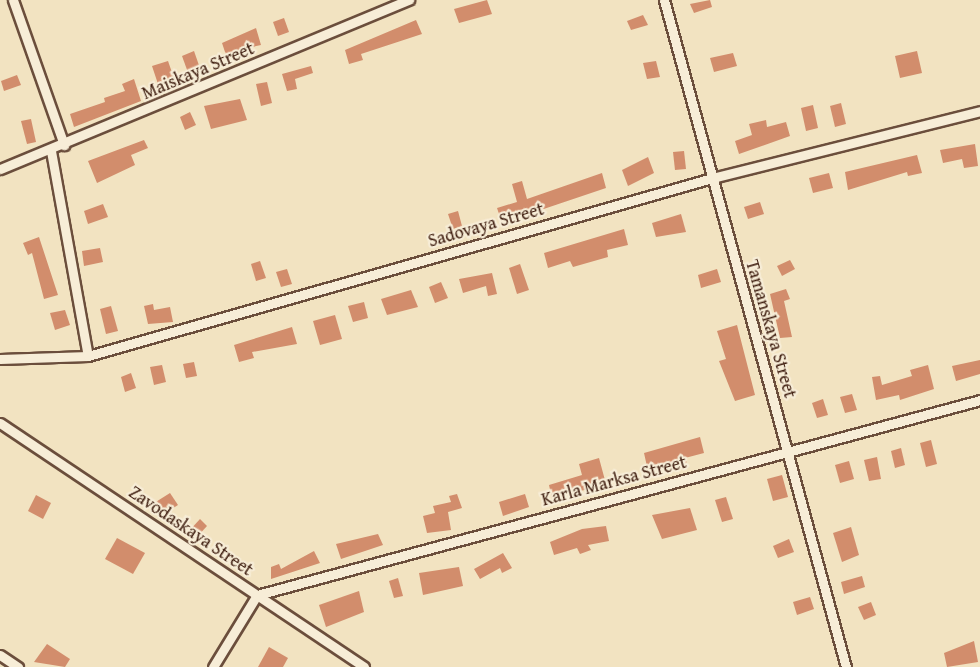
<!DOCTYPE html>
<style>
body{margin:0}
#map{position:relative;width:980px;height:667px;overflow:hidden;background:#f2e3c1;font-family:"Gentium Book Plus",serif}
div>[style]{position:absolute}
.building>*{inset:0;background:#d28d6c}
.roads{filter:drop-shadow(2px 0 #6b4e3c) drop-shadow(-2px 0 #6b4e3c) drop-shadow(0 2px #6b4e3c) drop-shadow(0 -2px #6b4e3c)}
.street>*{height:9px;margin:-4.5px;padding:0 4.5px;transform-origin:4.5px;border-radius:4.5px;background:#f7edd7}
span{translate:-50% -50%;white-space:nowrap;text-align:center;line-height:1.15;-webkit-text-stroke:4.5px #f7edd7;paint-order:stroke}
.street-label{font-size:18px;color:#3e1d0f}
</style>
<div id="map">
<div class="building">
<div style="clip-path:polygon(487px 0,492px 14px,459px 23px,454px 9px)"></div>
<div style="clip-path:polygon(710px 0,712px 7px,694px 13px,690px 4px)"></div>
<div style="clip-path:polygon(643px 15px,648px 25px,631px 30px,627px 21px)"></div>
<div style="clip-path:polygon(284px 18px,289px 32px,278px 36px,273px 22px)"></div>
<div style="clip-path:polygon(416px 20px,422px 34px,361px 54px,363px 60px,349px 64px,345px 50px)"></div>
<div style="clip-path:polygon(256px 28px,261px 45px,239px 50px,242px 56px,228px 61px,222px 43px)"></div>
<div style="clip-path:polygon(194px 51px,202px 74px,190px 78px,182px 56px)"></div>
<div style="clip-path:polygon(917px 51px,922px 73px,900px 78px,895px 56px)"></div>
<div style="clip-path:polygon(733px 53px,737px 66px,714px 72px,710px 58px)"></div>
<div style="clip-path:polygon(168px 61px,176px 84px,160px 90px,152px 66px)"></div>
<div style="clip-path:polygon(656px 61px,660px 77px,647px 79px,643px 63px)"></div>
<div style="clip-path:polygon(311px 66px,313px 73px,295px 79px,297px 89px,287px 91px,282px 74px)"></div>
<div style="clip-path:polygon(17px 75px,21px 85px,4px 91px,1px 81px)"></div>
<div style="clip-path:polygon(134px 79px,141px 101px,74px 127px,70px 114px,105px 102px,104px 98px,125px 91px,122px 84px)"></div>
<div style="clip-path:polygon(267px 82px,272px 103px,261px 106px,256px 84px)"></div>
<div style="clip-path:polygon(240px 99px,247px 120px,211px 129px,204px 106px)"></div>
<div style="clip-path:polygon(841px 103px,846px 124px,835px 127px,830px 106px)"></div>
<div style="clip-path:polygon(813px 105px,818px 128px,806px 131px,801px 108px)"></div>
<div style="clip-path:polygon(190px 112px,196px 125px,185px 130px,180px 117px)"></div>
<div style="clip-path:polygon(31px 119px,36px 142px,27px 144px,21px 121px)"></div>
<div style="clip-path:polygon(766px 120px,767px 127px,786px 122px,790px 136px,739px 154px,735px 141px,752px 135px,749px 124px)"></div>
<div style="clip-path:polygon(144px 140px,148px 148px,131px 155px,135px 165px,97px 183px,88px 161px)"></div>
<div style="clip-path:polygon(975px 144px,978px 166px,964px 168px,962px 159px,943px 163px,940px 150px)"></div>
<div style="clip-path:polygon(684px 151px,686px 169px,675px 170px,673px 152px)"></div>
<div style="clip-path:polygon(917px 155px,922px 173px,908px 176px,907px 172px,848px 190px,845px 172px)"></div>
<div style="clip-path:polygon(648px 157px,654px 173px,628px 186px,622px 170px)"></div>
<div style="clip-path:polygon(602px 173px,606px 188px,502px 223px,497px 208px,517px 202px,512px 184px,522px 181px,527px 199px)"></div>
<div style="clip-path:polygon(829px 173px,833px 188px,813px 193px,809px 178px)"></div>
<div style="clip-path:polygon(760px 202px,764px 214px,748px 219px,744px 207px)"></div>
<div style="clip-path:polygon(103px 204px,108px 217px,88px 224px,84px 211px)"></div>
<div style="clip-path:polygon(458px 211px,462px 226px,453px 229px,448px 214px)"></div>
<div style="clip-path:polygon(681px 214px,686px 232px,656px 237px,652px 223px)"></div>
<div style="clip-path:polygon(624px 229px,628px 245px,607px 250px,608px 257px,573px 267px,570px 261px,548px 268px,544px 253px)"></div>
<div style="clip-path:polygon(39px 237px,58px 295px,44px 299px,32px 253px,28px 255px,23px 243px)"></div>
<div style="clip-path:polygon(100px 248px,103px 262px,84px 266px,82px 251px)"></div>
<div style="clip-path:polygon(790px 260px,795px 269px,782px 276px,777px 266px)"></div>
<div style="clip-path:polygon(260px 261px,266px 278px,256px 281px,251px 264px)"></div>
<div style="clip-path:polygon(520px 264px,529px 290px,517px 294px,509px 268px)"></div>
<div style="clip-path:polygon(287px 269px,292px 284px,281px 287px,276px 272px)"></div>
<div style="clip-path:polygon(717px 269px,721px 282px,701px 288px,698px 275px)"></div>
<div style="clip-path:polygon(492px 273px,497px 294px,488px 296px,486px 286px,463px 293px,459px 279px)"></div>
<div style="clip-path:polygon(441px 282px,448px 298px,435px 303px,429px 287px)"></div>
<div style="clip-path:polygon(786px 289px,790px 299px,784px 301px,792px 337px,780px 338px,770px 294px)"></div>
<div style="clip-path:polygon(411px 290px,418px 307px,387px 315px,381px 299px)"></div>
<div style="clip-path:polygon(364px 302px,368px 318px,353px 322px,348px 306px)"></div>
<div style="clip-path:polygon(153px 304px,154px 310px,170px 307px,173px 322px,148px 324px,144px 306px)"></div>
<div style="clip-path:polygon(111px 306px,118px 331px,106px 334px,100px 309px)"></div>
<div style="clip-path:polygon(65px 310px,70px 325px,55px 330px,50px 313px)"></div>
<div style="clip-path:polygon(335px 315px,342px 339px,320px 345px,313px 321px)"></div>
<div style="clip-path:polygon(737px 325px,755px 395px,735px 401px,719px 361px,726px 359px,717px 331px)"></div>
<div style="clip-path:polygon(292px 327px,297px 344px,252px 352px,254px 358px,239px 362px,234px 345px)"></div>
<div style="clip-path:polygon(980px 360px,980px 374px,956px 381px,952px 366px)"></div>
<div style="clip-path:polygon(194px 362px,197px 376px,186px 378px,183px 364px)"></div>
<div style="clip-path:polygon(162px 365px,166px 382px,154px 385px,150px 367px)"></div>
<div style="clip-path:polygon(928px 365px,934px 389px,900px 400px,899px 395px,876px 400px,872px 377px,880px 376px,882px 385px,912px 376px,910px 370px)"></div>
<div style="clip-path:polygon(131px 373px,136px 388px,125px 392px,121px 377px)"></div>
<div style="clip-path:polygon(852px 394px,857px 410px,845px 413px,840px 397px)"></div>
<div style="clip-path:polygon(823px 399px,828px 415px,817px 418px,812px 403px)"></div>
<div style="clip-path:polygon(700px 437px,704px 453px,685px 458px,687px 463px,648px 471px,644px 453px)"></div>
<div style="clip-path:polygon(931px 440px,937px 464px,926px 467px,920px 443px)"></div>
<div style="clip-path:polygon(901px 448px,905px 465px,895px 468px,891px 451px)"></div>
<div style="clip-path:polygon(877px 457px,881px 479px,869px 481px,864px 460px)"></div>
<div style="clip-path:polygon(599px 458px,606px 484px,552px 499px,549px 485px,582px 475px,579px 464px)"></div>
<div style="clip-path:polygon(849px 461px,854px 479px,840px 483px,835px 465px)"></div>
<div style="clip-path:polygon(782px 475px,788px 497px,773px 501px,767px 479px)"></div>
<div style="clip-path:polygon(170px 493px,178px 505px,159px 517px,151px 505px)"></div>
<div style="clip-path:polygon(457px 494px,462px 508px,448px 512px,451px 530px,427px 533px,423px 516px,435px 513px,433px 506px,451px 502px,449px 496px)"></div>
<div style="clip-path:polygon(525px 494px,529px 507px,503px 516px,499px 502px)"></div>
<div style="clip-path:polygon(36px 495px,51px 503px,43px 519px,28px 511px)"></div>
<div style="clip-path:polygon(726px 497px,733px 519px,722px 522px,715px 500px)"></div>
<div style="clip-path:polygon(690px 508px,697px 530px,662px 539px,652px 515px)"></div>
<div style="clip-path:polygon(200px 519px,207px 526px,196px 538px,189px 531px)"></div>
<div style="clip-path:polygon(606px 526px,609px 541px,588px 545px,591px 550px,580px 554px,577px 548px,554px 555px,550px 542px,582px 529px)"></div>
<div style="clip-path:polygon(851px 527px,859px 555px,842px 562px,833px 533px)"></div>
<div style="clip-path:polygon(378px 534px,383px 545px,341px 559px,336px 544px)"></div>
<div style="clip-path:polygon(117px 538px,145px 553px,133px 574px,105px 559px)"></div>
<div style="clip-path:polygon(789px 539px,794px 552px,778px 558px,773px 546px)"></div>
<div style="clip-path:polygon(314px 551px,320px 563px,271px 579px,271px 567px,279px 564px,281px 569px)"></div>
<div style="clip-path:polygon(503px 553px,512px 568px,502px 573px,500px 568px,480px 579px,474px 569px)"></div>
<div style="clip-path:polygon(459px 567px,463px 586px,423px 595px,419px 573px)"></div>
<div style="clip-path:polygon(862px 576px,865px 587px,844px 594px,841px 582px)"></div>
<div style="clip-path:polygon(398px 578px,403px 596px,394px 598px,389px 581px)"></div>
<div style="clip-path:polygon(359px 591px,364px 612px,326px 627px,319px 605px)"></div>
<div style="clip-path:polygon(810px 597px,814px 609px,797px 615px,793px 602px)"></div>
<div style="clip-path:polygon(871px 602px,876px 615px,864px 620px,858px 607px)"></div>
<div style="clip-path:polygon(974px 641px,978px 662px,947px 667px,944px 653px)"></div>
<div style="clip-path:polygon(47px 644px,70px 659px,65px 667px,34px 662px)"></div>
<div style="clip-path:polygon(269px 647px,288px 658px,283px 667px,258px 667px)"></div>
</div>
<div class="roads">
<div class="street">
<div style="left:13px;top:0;width:154px;rotate:70.6deg"></div>
<div style="left:664px;top:0;width:691px;rotate:74.74deg"></div>
<div style="left:51px;top:151px;width:208px;rotate:79.8deg"></div>
<div style="left:0;top:169px;width:443px;rotate:-22.5deg"></div>
<div style="left:0;top:359px;width:88px;rotate:-2deg"></div>
<div style="left:88px;top:356px;width:649px;rotate:-15.92deg"></div>
<div style="left:712px;top:178px;width:276px;rotate:-14deg"></div>
<div style="left:0;top:423px;width:438px;rotate:33.8deg"></div>
<div style="left:0;top:655px;width:22px;rotate:34deg"></div>
<div style="left:213px;top:667px;width:84px;rotate:-58.6deg"></div>
<div style="left:257px;top:595px;width:749px;rotate:-15.09deg"></div>
</div>
</div>
<div class="street-label">
<span style="left:198px;top:71px;rotate:-23deg">Maiskaya Street</span>
<span style="left:486px;top:225px;rotate:-16deg">Sadovaya Street</span>
<span style="left:771px;top:329px;rotate:74deg">Tamanskaya Street</span>
<span style="left:614px;top:481px;rotate:-15deg">Karla Marksa Street</span>
<span style="left:191px;top:531px;rotate:34deg">Zavodaskaya Street</span>
</div>
</div>
